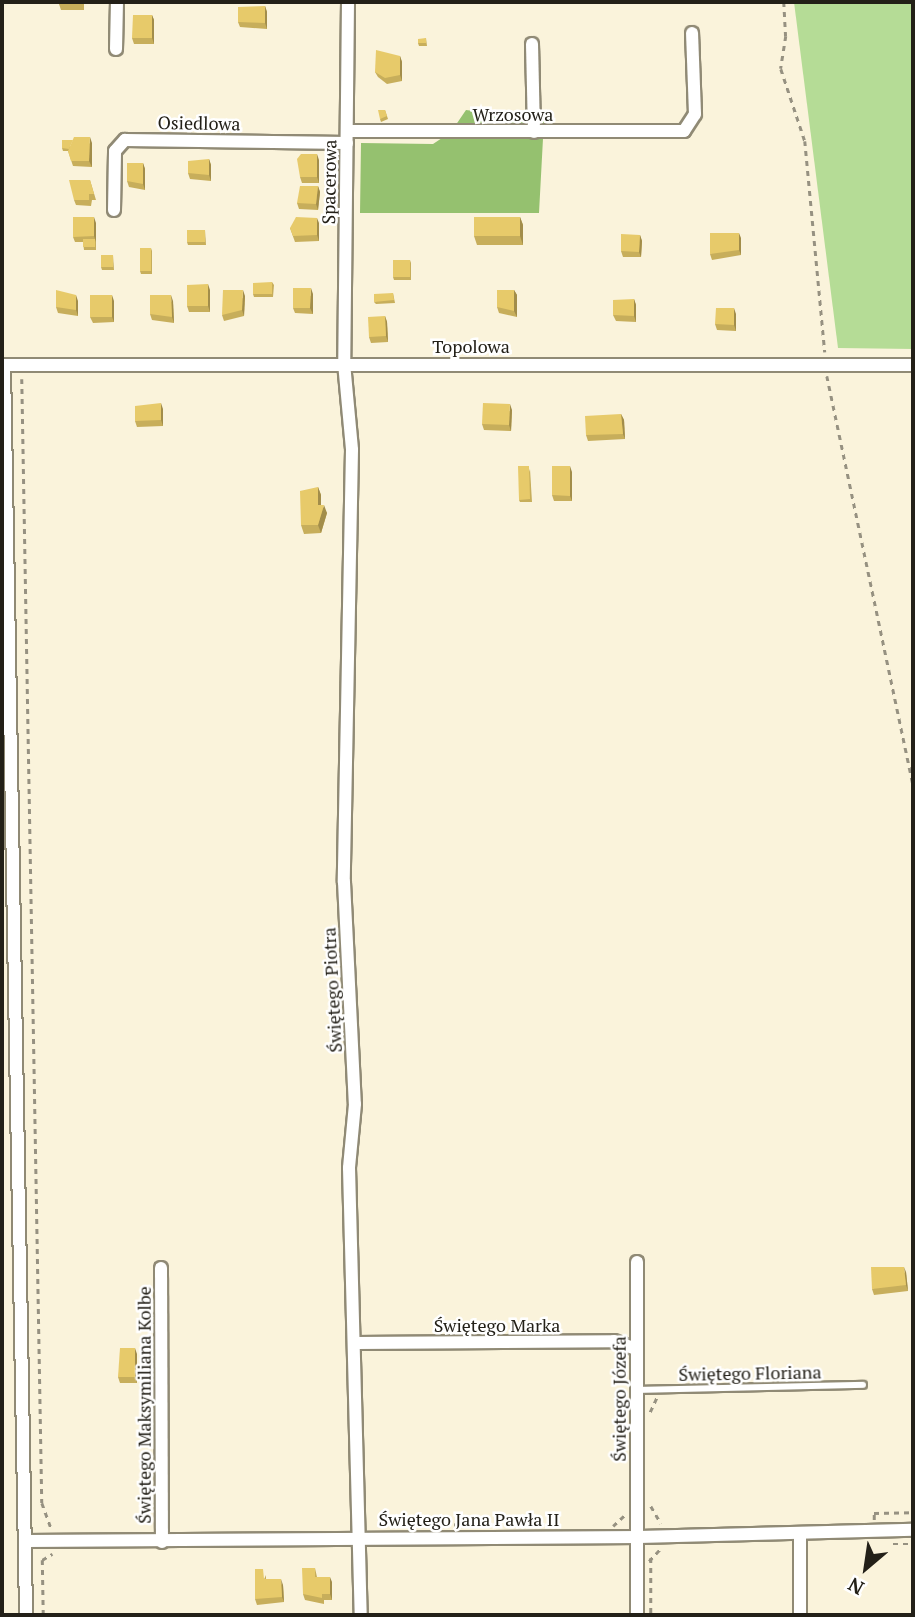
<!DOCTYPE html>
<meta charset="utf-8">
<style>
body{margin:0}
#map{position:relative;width:915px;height:1617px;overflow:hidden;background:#faf3db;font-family:"PT Serif",serif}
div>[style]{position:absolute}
.green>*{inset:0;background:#b5dc96}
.forest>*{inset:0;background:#95c16f}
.path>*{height:2.5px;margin-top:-1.25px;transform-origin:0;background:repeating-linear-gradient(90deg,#969181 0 5px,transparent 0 10px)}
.roads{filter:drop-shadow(2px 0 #908a75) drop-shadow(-2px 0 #908a75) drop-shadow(0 2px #908a75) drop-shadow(0 -2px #908a75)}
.lane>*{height:6px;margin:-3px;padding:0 3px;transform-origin:3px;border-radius:3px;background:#fff}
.street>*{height:12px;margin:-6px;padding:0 6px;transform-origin:6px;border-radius:6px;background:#fff}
.wall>*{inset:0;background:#c7ae5b}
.shaded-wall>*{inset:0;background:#a28d4a}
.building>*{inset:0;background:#e7ca6a}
span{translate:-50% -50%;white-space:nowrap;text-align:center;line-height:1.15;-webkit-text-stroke:5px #fff;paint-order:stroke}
.street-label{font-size:18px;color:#232018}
.frame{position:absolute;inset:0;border:4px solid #232018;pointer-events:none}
.north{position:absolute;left:831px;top:1533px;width:70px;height:70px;-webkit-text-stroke:5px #fff;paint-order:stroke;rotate:209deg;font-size:19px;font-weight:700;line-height:28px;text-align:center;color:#232018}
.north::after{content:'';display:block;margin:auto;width:24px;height:32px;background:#232018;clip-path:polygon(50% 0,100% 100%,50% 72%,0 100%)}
</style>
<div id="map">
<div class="green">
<div style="clip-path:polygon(794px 2px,913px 2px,913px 349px,838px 348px)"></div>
</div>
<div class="forest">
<div style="clip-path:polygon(466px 110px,544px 120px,539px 213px,360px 213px,361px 143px,433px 144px,451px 132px)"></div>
</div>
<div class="path">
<div style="left:784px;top:2px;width:34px;rotate:87deg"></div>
<div style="left:786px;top:36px;width:33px;rotate:99deg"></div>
<div style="left:781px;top:69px;width:76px;rotate:71.6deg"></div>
<div style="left:805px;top:141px;width:212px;rotate:84.6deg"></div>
<div style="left:827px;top:376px;width:416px;rotate:78.1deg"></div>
<div style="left:22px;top:379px;width:1124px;rotate:88.98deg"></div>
<div style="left:42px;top:1503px;width:29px;rotate:70deg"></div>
<div style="left:650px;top:1412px;width:17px;rotate:-65deg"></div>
<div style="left:651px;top:1506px;width:20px;rotate:60deg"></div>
<div style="left:874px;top:1520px;width:7px;rotate:-90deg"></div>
<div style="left:874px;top:1513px;width:39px;rotate:-1deg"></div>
<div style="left:434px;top:1525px;width:25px;rotate:-2deg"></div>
<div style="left:613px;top:1526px;width:18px;rotate:-43deg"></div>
<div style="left:893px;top:1544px;width:20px"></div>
<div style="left:651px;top:1558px;width:57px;rotate:90deg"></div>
<div style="left:649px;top:1561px;width:18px;rotate:-47deg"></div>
<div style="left:43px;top:1615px;width:55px;rotate:-91deg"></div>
<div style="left:42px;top:1560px;width:12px;rotate:-31deg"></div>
</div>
<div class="roads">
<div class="lane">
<div style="left:638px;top:1390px;width:225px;rotate:-1.3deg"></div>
</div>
<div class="street">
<div style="left:348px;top:2px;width:361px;rotate:90.6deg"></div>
<div style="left:344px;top:363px;width:87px;rotate:84.7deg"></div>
<div style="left:352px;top:450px;width:432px;rotate:91.1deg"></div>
<div style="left:344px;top:882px;width:222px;rotate:87.2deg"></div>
<div style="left:355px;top:1104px;width:64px;rotate:95.4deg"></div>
<div style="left:349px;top:1168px;width:447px;rotate:88.5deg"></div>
<div style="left:532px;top:44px;width:88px;rotate:88.7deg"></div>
<div style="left:116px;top:49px;width:47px;rotate:-88.8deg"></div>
<div style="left:348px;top:131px;width:336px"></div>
<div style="left:684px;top:131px;width:20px;rotate:-57deg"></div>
<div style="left:695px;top:114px;width:81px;rotate:-92.1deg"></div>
<div style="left:114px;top:210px;width:59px;rotate:-89deg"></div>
<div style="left:115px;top:151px;width:15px;rotate:-48deg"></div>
<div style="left:125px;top:140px;width:222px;rotate:0.8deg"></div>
<div style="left:2px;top:365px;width:911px"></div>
<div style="left:4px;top:365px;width:1250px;rotate:88.99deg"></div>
<div style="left:161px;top:1268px;width:274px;rotate:89.8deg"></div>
<div style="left:356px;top:1343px;width:258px;rotate:-0.4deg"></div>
<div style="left:614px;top:1341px;width:23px;rotate:20deg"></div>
<div style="left:26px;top:1541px;width:613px;rotate:-0.37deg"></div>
<div style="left:639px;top:1537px;width:274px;rotate:-1.5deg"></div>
<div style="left:637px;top:1615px;width:353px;rotate:-90deg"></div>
<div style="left:800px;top:1615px;width:82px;rotate:-90deg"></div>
</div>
</div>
<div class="wall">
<div style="clip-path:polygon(84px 2px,84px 10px,61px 10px,59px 4px)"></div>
<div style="clip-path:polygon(265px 6px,267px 12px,267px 29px,240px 27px,238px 22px)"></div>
<div style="clip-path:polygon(152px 15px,154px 20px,154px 44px,134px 44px,132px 38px)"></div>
<div style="clip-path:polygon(426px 38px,427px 46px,419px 46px,418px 43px)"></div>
<div style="clip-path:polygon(400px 56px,402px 62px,402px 81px,387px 84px,378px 77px,375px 72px)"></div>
<div style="clip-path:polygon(385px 110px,388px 119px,381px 122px,380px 119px)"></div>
<div style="clip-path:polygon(92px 143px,92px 167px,73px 166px,68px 151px,63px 151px,62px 148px)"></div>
<div style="clip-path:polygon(209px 159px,211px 165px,211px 181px,190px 179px,188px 173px)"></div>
<div style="clip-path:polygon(319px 160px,319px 183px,302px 183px,300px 177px)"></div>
<div style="clip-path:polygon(143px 163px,145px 169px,145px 190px,129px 187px,127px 181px)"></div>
<div style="clip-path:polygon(90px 180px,96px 200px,92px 200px,91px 206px,76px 205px,74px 200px)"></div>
<div style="clip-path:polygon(318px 186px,320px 192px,318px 210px,299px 209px,297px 203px)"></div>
<div style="clip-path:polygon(520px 217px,523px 225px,523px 245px,477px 245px,474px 236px)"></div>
<div style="clip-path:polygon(96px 223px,96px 250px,84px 250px,83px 242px,75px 242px,73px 237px)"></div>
<div style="clip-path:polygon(319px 223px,319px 241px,295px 242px,290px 228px)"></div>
<div style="clip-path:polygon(205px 230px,206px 245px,188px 245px,187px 242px)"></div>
<div style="clip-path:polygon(640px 235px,642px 241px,641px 257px,623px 257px,621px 251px)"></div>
<div style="clip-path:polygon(741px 238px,741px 255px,712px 260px,710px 254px)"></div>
<div style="clip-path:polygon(151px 248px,152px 251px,152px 274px,141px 274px,140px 271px)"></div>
<div style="clip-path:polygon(113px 255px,114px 270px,102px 270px,101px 267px)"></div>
<div style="clip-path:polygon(410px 260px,411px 263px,411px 280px,394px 280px,393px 277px)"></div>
<div style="clip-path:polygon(272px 282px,274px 285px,273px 297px,254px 297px,253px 294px)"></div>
<div style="clip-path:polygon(210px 290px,210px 312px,189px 312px,187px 306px)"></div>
<div style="clip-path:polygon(514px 290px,517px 295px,517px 317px,499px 313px,497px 307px)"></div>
<div style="clip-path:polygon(393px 293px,395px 303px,376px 304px,374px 302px)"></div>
<div style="clip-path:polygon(313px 294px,313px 314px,295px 313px,293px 308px)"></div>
<div style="clip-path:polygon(245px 296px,244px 316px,224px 321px,222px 315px)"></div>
<div style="clip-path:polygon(634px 299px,636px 305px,636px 322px,616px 321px,613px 315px)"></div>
<div style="clip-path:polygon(78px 301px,78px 316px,58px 313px,56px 307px)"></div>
<div style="clip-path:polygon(114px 301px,114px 322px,93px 323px,90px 317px)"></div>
<div style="clip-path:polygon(173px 301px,174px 323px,152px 320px,150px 314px)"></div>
<div style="clip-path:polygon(736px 314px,736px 331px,717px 330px,715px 324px)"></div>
<div style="clip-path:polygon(385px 316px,387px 322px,388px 342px,371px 343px,369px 337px)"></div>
<div style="clip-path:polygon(163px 409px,163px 426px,137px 427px,135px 421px)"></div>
<div style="clip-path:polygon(512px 410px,511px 431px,484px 430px,482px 424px)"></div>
<div style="clip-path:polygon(621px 414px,624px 420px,625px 439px,588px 441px,586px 435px)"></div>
<div style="clip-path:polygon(530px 469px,532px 502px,520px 502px,519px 500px)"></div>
<div style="clip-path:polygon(572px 472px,572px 501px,554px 501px,552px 495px)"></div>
<div style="clip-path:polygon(318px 487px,321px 495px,321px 505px,327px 513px,321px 533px,304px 534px,301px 525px)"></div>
<div style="clip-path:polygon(906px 1272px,908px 1291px,874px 1295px,872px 1289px)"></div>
<div style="clip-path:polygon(137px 1354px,137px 1383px,120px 1383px,118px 1377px)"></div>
<div style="clip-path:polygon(315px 1568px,317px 1577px,332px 1582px,332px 1600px,324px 1600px,324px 1604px,305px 1600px,303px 1594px)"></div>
<div style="clip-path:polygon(266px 1575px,266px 1579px,283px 1585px,284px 1602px,257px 1605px,255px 1599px)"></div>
</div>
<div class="shaded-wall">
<div style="clip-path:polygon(265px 6px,267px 12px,267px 29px,265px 23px)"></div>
<div style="clip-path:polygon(152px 15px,154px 20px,154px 44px,152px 38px)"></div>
<div style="clip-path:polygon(400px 56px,402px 62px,402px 81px,400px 75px)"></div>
<div style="clip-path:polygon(90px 137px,92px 143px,92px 167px,89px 161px)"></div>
<div style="clip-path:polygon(317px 154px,319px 160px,319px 183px,317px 177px)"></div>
<div style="clip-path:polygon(209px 159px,211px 165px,211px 181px,209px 175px)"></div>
<div style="clip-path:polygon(143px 163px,145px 169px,145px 190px,143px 184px)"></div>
<div style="clip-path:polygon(318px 186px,320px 192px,318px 210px,316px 204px)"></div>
<div style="clip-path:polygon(94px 217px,96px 223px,96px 242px,94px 236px)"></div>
<div style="clip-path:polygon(520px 217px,523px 225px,523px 245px,520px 236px)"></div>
<div style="clip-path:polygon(317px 218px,319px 223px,319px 241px,317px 235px)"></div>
<div style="clip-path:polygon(739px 233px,741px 238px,741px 255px,739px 250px)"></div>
<div style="clip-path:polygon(640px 235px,642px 241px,641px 257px,639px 252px)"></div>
<div style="clip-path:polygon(208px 284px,210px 290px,210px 312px,208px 306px)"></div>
<div style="clip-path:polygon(311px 288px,313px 294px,313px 314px,310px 308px)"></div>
<div style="clip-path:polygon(243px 290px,245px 296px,244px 316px,242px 310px)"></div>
<div style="clip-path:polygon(514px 290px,517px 295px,517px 317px,514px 311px)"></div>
<div style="clip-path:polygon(76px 295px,78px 301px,78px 316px,76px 310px)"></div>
<div style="clip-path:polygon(112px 295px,114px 301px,114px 322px,112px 317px)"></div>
<div style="clip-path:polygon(171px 295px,173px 301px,174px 323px,172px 317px)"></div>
<div style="clip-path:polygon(634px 299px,636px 305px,636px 322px,634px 316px)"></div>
<div style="clip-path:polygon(734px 308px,736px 314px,736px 331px,734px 325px)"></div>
<div style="clip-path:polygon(385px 316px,387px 322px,388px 342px,386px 336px)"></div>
<div style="clip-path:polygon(161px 403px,163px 409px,163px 426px,161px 420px)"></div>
<div style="clip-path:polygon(510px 404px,512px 410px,511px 431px,509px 425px)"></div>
<div style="clip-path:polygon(621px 414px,624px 420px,625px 439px,623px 434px)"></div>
<div style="clip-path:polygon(570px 466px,572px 472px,572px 501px,570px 496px)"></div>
<div style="clip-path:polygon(318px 487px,321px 495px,321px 513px,318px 505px)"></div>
<div style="clip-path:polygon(324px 505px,327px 513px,321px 533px,318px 525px)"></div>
<div style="clip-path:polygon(904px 1267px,906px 1272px,908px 1291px,906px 1285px)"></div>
<div style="clip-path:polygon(135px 1348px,137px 1354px,137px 1383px,135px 1377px)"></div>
<div style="clip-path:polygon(330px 1577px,332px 1582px,332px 1600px,330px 1594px)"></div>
<div style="clip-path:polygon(281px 1579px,283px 1585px,284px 1602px,282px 1597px)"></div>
</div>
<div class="building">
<div style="clip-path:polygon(59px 2px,82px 2px,82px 4px,59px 4px)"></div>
<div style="clip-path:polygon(265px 6px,265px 23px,238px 22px,238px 7px)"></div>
<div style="clip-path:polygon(133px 15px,152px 15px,152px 38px,132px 38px)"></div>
<div style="clip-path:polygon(426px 38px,426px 43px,418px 43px,418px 39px)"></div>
<div style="clip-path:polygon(376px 50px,400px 56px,400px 75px,385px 78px,375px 72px)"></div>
<div style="clip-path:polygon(378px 110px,385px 110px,387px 116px,380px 119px)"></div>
<div style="clip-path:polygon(74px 137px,90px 137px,89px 161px,71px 161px,68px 151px)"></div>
<div style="clip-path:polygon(62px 140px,73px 140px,69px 149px,62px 148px)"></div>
<div style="clip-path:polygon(301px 154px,317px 154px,317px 177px,300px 177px,297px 159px)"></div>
<div style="clip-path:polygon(209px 159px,209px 175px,188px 173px,188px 161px)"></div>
<div style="clip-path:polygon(127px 163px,143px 163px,143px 184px,127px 181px)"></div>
<div style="clip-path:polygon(69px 180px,90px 180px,94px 194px,89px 194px,89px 200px,74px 200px)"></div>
<div style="clip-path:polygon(300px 186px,318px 186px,316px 204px,297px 203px)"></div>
<div style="clip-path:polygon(73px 217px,94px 217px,94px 236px,73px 237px)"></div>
<div style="clip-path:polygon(296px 217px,317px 218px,317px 235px,293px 236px,290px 228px)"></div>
<div style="clip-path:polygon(474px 217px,520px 217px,520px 236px,474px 236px)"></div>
<div style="clip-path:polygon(187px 230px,205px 230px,205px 242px,187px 242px)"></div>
<div style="clip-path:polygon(710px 233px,739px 233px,739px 250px,710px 254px)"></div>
<div style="clip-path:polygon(621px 234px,640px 235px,639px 252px,621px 251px)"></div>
<div style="clip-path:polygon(83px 239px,95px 239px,95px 247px,83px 247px)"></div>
<div style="clip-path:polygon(140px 248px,151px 248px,151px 271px,140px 271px)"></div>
<div style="clip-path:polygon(101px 255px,113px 255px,113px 267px,101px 267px)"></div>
<div style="clip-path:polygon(393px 260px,410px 260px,410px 277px,393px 277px)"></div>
<div style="clip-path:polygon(272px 282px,272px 294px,253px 294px,253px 283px)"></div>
<div style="clip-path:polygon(208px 284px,208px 306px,187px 306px,187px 285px)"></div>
<div style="clip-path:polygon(293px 288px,311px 288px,310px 308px,293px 308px)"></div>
<div style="clip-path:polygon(56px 290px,76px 295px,76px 310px,56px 307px)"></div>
<div style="clip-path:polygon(223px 290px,243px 290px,242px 310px,222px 315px)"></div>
<div style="clip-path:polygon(497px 290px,514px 290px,514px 311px,497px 307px)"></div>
<div style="clip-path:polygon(393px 293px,394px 300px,374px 302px,374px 294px)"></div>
<div style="clip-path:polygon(90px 295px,112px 295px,112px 317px,90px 317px)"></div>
<div style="clip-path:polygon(150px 295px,171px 295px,172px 317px,150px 314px)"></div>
<div style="clip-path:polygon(634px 299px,634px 316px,613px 315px,613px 300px)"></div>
<div style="clip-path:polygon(716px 308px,734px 308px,734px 325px,715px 324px)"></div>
<div style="clip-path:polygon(385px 316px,386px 336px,369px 337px,368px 317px)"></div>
<div style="clip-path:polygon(161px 403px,161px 420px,135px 421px,135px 406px)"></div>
<div style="clip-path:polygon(483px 403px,510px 404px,509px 425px,482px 424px)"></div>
<div style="clip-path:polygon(621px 414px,623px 434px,586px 435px,585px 416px)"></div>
<div style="clip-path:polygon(518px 466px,529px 466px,530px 499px,519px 500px)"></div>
<div style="clip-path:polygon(552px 466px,570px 466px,570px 496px,552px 495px)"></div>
<div style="clip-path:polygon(318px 487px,318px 505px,324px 505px,318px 525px,301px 525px,300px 491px)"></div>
<div style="clip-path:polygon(871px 1267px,904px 1267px,906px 1285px,872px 1289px)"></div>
<div style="clip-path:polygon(120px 1348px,135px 1348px,135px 1377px,118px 1377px)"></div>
<div style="clip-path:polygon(302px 1568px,315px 1568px,315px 1577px,330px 1577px,330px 1594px,322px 1594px,322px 1598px,303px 1594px)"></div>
<div style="clip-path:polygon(255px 1569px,263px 1569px,264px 1579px,281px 1579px,282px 1597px,255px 1599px)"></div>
</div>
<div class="street-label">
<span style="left:513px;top:114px">Wrzosowa</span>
<span style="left:199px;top:123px;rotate:1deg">Osiedlowa</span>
<span style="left:329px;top:182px;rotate:-89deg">Spacerowa</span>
<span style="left:471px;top:346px">Topolowa</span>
<span style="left:332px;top:990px;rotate:-93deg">Świętego Piotra</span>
<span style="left:497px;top:1325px">Świętego Marka</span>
<span style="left:750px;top:1373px;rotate:-1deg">Świętego Floriana</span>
<span style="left:619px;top:1399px;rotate:-90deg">Świętego Józefa</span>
<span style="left:144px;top:1405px;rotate:-90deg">Świętego Maksymiliana Kolbe</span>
<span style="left:469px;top:1519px">Świętego Jana Pawła II</span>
</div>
<div class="frame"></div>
<div class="north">N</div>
</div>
